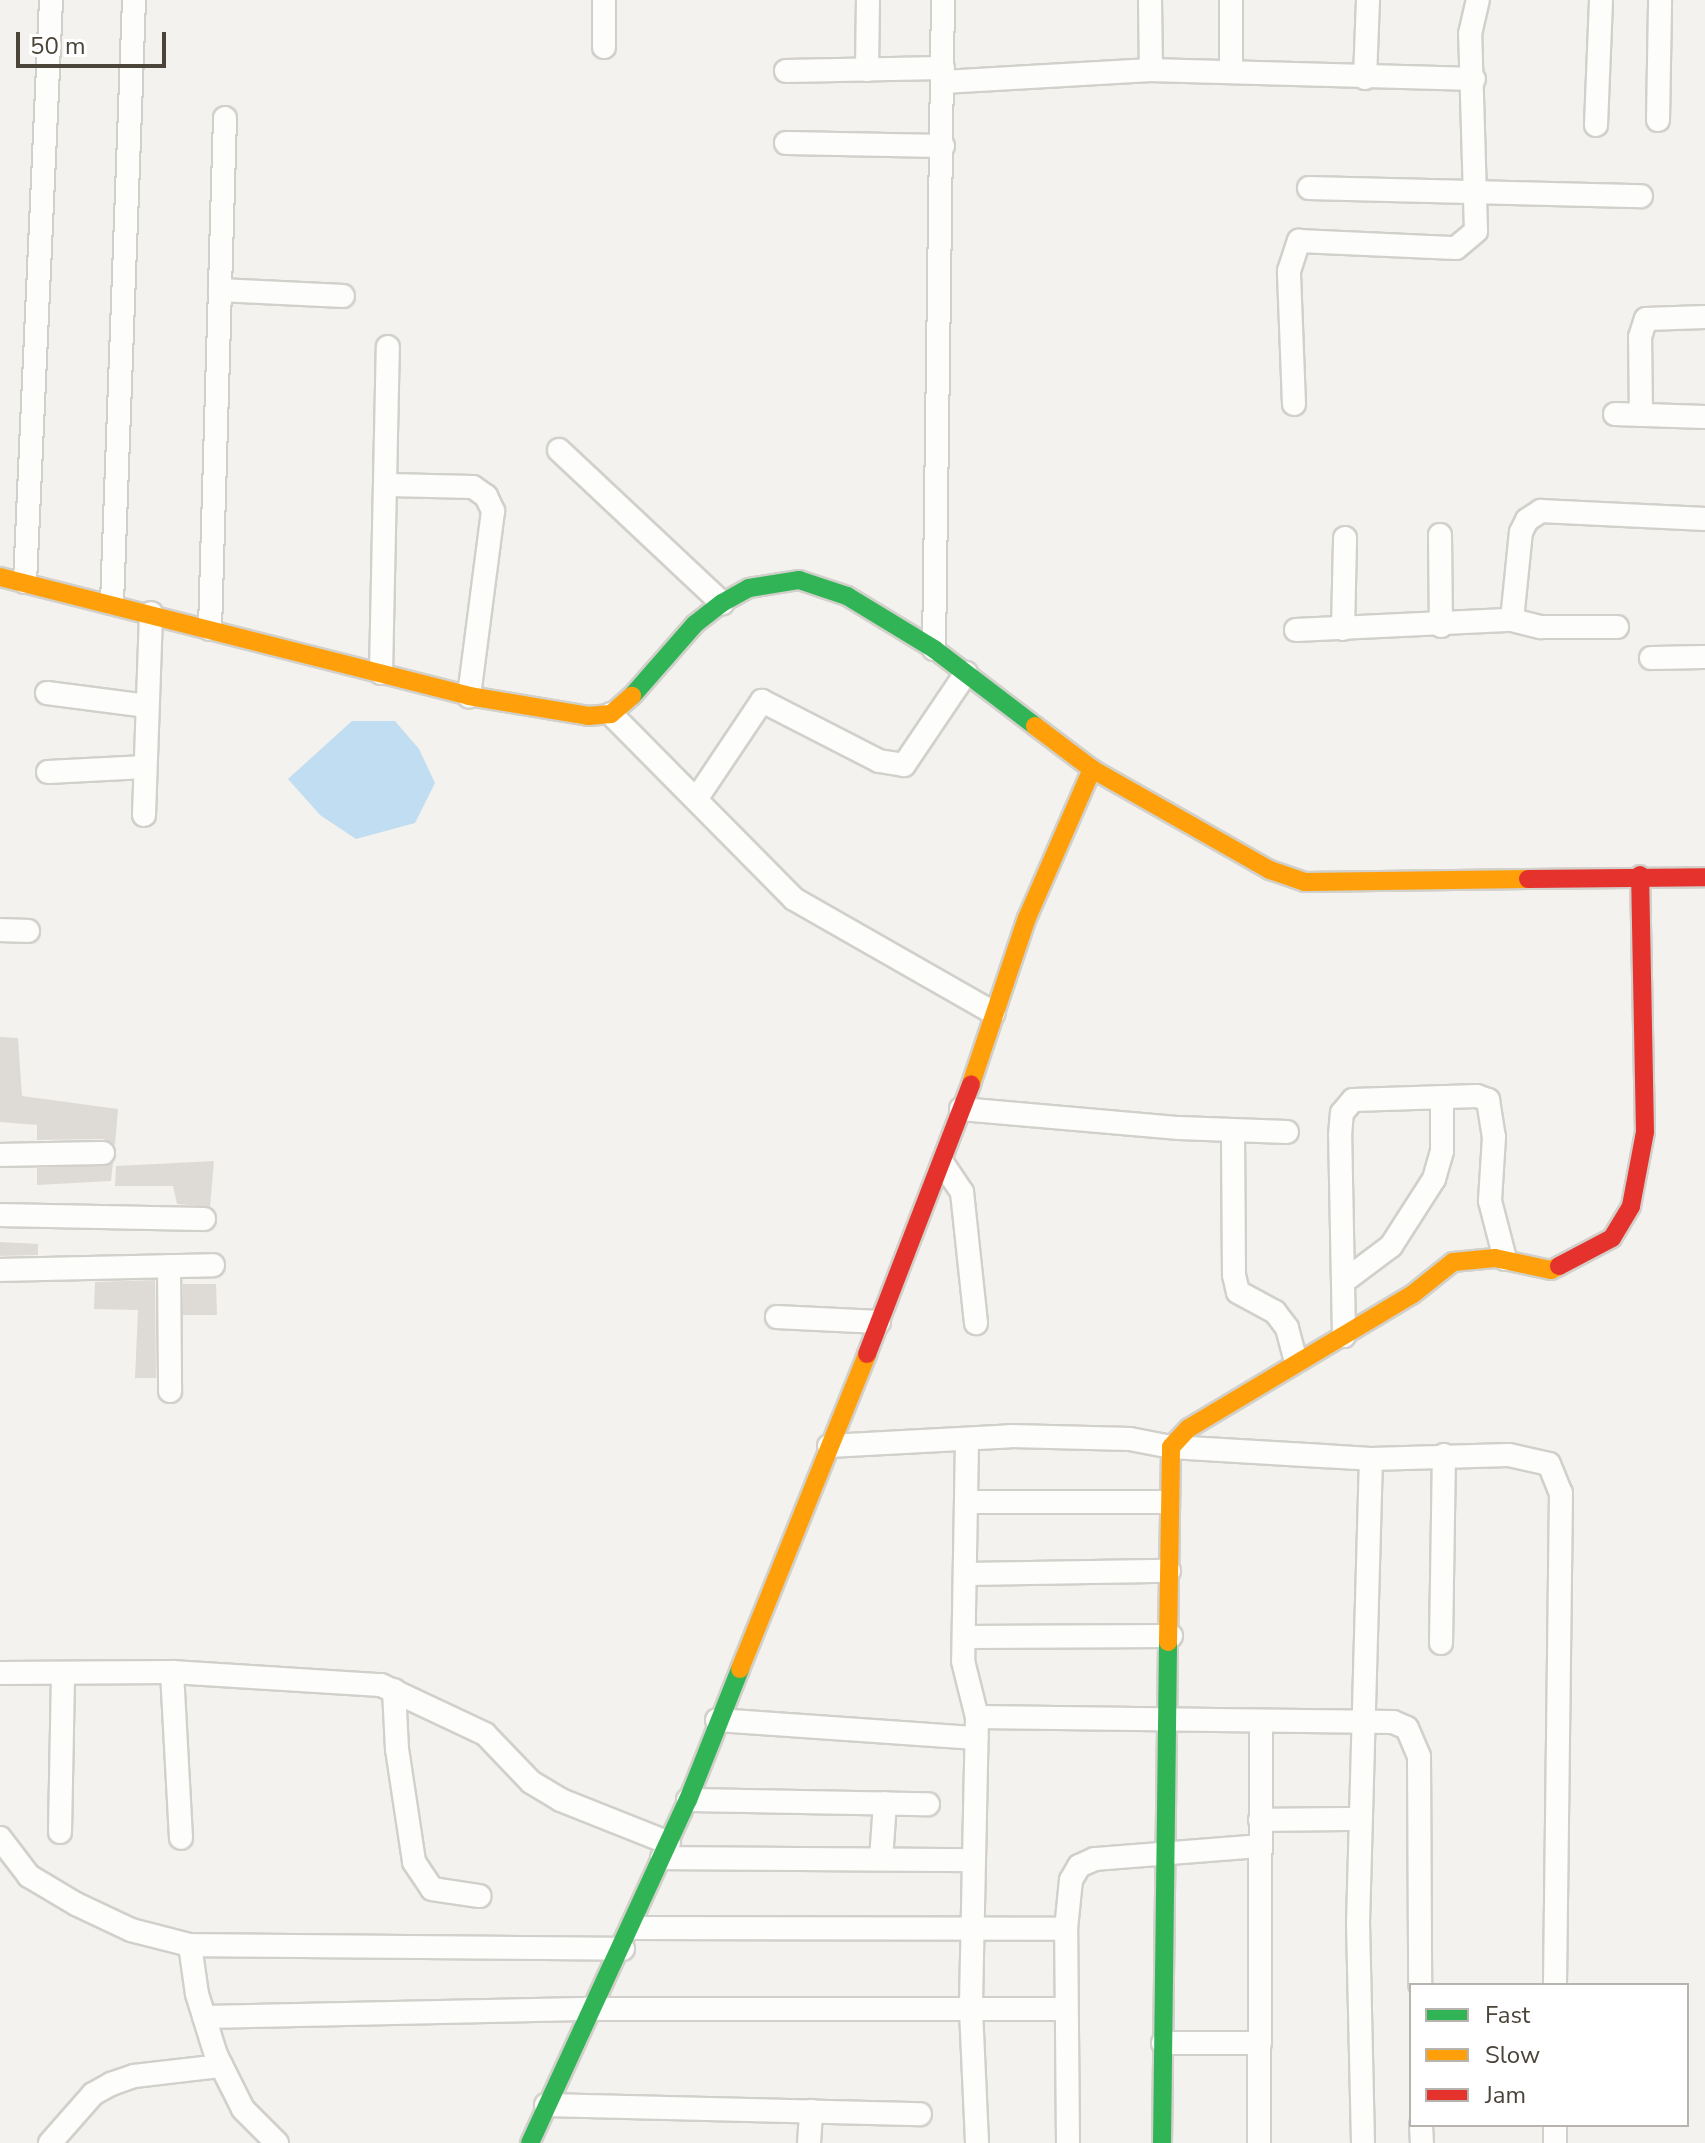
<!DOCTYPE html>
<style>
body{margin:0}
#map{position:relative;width:1705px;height:2143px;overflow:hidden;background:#f4f2ee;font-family:"Nunito Sans",sans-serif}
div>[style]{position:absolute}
.water>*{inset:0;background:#c0ddf1}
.building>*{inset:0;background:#dedbd6}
.roads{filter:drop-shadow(2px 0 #d2d0cb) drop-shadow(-2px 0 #d2d0cb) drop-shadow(0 2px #d2d0cb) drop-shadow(0 -2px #d2d0cb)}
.street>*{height:22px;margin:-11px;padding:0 11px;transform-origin:11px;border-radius:11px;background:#fdfdfc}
.fast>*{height:18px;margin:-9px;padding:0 9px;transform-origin:9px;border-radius:9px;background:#30b455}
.slow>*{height:18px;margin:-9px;padding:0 9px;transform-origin:9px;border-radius:9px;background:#ff9f0a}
.jam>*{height:18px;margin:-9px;padding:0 9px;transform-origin:9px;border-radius:9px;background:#e5322d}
span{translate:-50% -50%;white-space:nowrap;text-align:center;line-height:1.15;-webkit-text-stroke:6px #fff;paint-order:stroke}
.legend{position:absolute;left:1409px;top:1983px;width:280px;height:144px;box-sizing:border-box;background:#fff;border:2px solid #b7b4b0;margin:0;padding:10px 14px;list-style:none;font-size:24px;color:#4b4439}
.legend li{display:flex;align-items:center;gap:16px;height:40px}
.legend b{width:40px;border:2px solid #b7b4b0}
.scale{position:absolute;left:16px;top:32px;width:150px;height:36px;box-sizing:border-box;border:4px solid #4b4439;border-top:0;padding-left:10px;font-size:24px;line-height:28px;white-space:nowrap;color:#4b4439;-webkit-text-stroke:6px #fff;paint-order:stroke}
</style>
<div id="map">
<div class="water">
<div style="clip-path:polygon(352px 721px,395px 721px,419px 749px,435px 783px,415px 823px,356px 839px,320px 815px,288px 779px)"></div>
</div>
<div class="building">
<div style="clip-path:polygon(0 1037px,18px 1038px,22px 1096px,118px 1109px,115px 1145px,103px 1139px,37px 1140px,37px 1125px,0 1122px)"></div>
<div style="clip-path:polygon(214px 1161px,210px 1207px,177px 1204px,173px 1186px,115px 1186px,116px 1166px)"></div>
<div style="clip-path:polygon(113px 1162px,111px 1181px,37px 1185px,37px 1168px)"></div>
<div style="clip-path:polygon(0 1242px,38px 1244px,38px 1255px,0 1256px)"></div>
<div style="clip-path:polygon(155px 1280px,156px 1378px,135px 1378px,138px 1310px,94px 1309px,95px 1282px)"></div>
<div style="clip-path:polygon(183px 1284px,216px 1284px,217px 1315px,183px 1315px)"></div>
</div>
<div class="roads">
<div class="street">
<div style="left:604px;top:0;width:47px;rotate:90deg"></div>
<div style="left:1150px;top:0;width:70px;rotate:89.2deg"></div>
<div style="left:867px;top:70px;width:70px;rotate:-89.2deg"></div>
<div style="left:786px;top:71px;width:157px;rotate:-1.1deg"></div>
<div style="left:1231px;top:72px;width:72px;rotate:-90deg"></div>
<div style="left:1365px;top:78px;width:78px;rotate:-87.8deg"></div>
<div style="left:943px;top:82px;width:208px;rotate:-3.3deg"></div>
<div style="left:1151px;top:70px;width:323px;rotate:1.6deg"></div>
<div style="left:1658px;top:120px;width:120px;rotate:-89deg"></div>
<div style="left:1596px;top:125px;width:125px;rotate:-87.7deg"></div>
<div style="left:786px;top:143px;width:157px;rotate:1.1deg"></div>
<div style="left:1309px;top:188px;width:332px;rotate:1.4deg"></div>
<div style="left:220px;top:290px;width:123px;rotate:2.8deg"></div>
<div style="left:1294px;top:404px;width:133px;rotate:-92.2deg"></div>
<div style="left:1289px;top:271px;width:32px;rotate:-72deg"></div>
<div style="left:1299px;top:241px;width:157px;rotate:2.6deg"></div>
<div style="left:1456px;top:248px;width:26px;rotate:-40deg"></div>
<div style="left:1476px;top:231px;width:197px;rotate:-91.7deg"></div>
<div style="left:1470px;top:34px;width:35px;rotate:-77deg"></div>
<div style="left:1615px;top:414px;width:90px;rotate:1.9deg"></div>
<div style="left:1641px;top:415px;width:78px;rotate:-90.7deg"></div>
<div style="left:1640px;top:337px;width:19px;rotate:-72deg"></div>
<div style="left:1646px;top:319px;width:59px;rotate:-1.9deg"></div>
<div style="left:559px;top:450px;width:224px;rotate:43.2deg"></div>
<div style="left:389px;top:485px;width:84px;rotate:1.4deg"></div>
<div style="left:473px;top:487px;width:16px;rotate:35deg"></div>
<div style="left:486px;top:496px;width:17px;rotate:65deg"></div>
<div style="left:493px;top:511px;width:187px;rotate:97.4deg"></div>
<div style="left:1440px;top:535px;width:91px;rotate:89.4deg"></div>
<div style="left:25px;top:582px;width:583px;rotate:-87.44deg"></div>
<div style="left:112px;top:603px;width:603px;rotate:-87.91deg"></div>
<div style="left:1512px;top:620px;width:30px;rotate:14deg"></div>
<div style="left:1541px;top:627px;width:76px"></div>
<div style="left:210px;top:629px;width:511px;rotate:-88.32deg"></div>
<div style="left:1343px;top:629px;width:91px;rotate:-88.7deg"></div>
<div style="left:1296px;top:630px;width:216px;rotate:-2.7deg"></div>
<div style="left:1512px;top:620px;width:88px;rotate:-84.2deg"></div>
<div style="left:1521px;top:532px;width:13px;rotate:-63deg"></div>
<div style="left:1527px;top:520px;width:17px;rotate:-33deg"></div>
<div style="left:1541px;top:511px;width:164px;rotate:2.8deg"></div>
<div style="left:934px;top:649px;width:649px;rotate:-89.21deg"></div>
<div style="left:1651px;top:658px;width:54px;rotate:-1.1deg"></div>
<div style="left:381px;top:673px;width:326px;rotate:-88.8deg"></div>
<div style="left:47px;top:693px;width:101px;rotate:7.4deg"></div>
<div style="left:611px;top:714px;width:260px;rotate:45.3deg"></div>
<div style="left:794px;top:899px;width:230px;rotate:29.7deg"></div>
<div style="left:48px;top:772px;width:97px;rotate:-3deg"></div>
<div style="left:697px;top:798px;width:117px;rotate:-56.2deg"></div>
<div style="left:762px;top:701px;width:131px;rotate:27.1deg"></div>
<div style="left:879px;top:761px;width:25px;rotate:9deg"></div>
<div style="left:904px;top:765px;width:111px;rotate:-56deg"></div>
<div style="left:144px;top:815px;width:202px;rotate:-88deg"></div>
<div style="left:0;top:930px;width:28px;rotate:2deg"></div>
<div style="left:961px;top:1109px;width:219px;rotate:5deg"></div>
<div style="left:1179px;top:1128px;width:108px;rotate:2.1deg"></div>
<div style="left:1233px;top:1132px;width:143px;rotate:89.6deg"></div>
<div style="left:1234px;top:1275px;width:17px;rotate:77deg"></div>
<div style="left:1238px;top:1292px;width:42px;rotate:28.4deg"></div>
<div style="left:1275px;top:1312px;width:20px;rotate:53deg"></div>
<div style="left:1287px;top:1328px;width:34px;rotate:75deg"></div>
<div style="left:0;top:1155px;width:103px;rotate:-1.1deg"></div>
<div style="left:943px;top:1164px;width:34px;rotate:56deg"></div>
<div style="left:962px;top:1192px;width:132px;rotate:83.9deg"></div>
<div style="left:0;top:1215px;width:204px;rotate:1.1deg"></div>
<div style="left:169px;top:1266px;width:125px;rotate:89.5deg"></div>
<div style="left:0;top:1270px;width:213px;rotate:-1.3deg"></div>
<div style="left:1343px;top:1282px;width:60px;rotate:-36.9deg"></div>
<div style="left:1391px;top:1246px;width:80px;rotate:-57.3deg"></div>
<div style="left:1434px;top:1179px;width:29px;rotate:-74deg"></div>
<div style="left:1442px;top:1151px;width:54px;rotate:-90deg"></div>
<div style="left:777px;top:1317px;width:102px;rotate:2.8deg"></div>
<div style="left:1344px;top:1336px;width:201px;rotate:-91.1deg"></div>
<div style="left:1340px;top:1135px;width:22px;rotate:-85deg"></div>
<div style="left:1342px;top:1113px;width:17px;rotate:-50deg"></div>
<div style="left:1353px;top:1100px;width:124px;rotate:-1.8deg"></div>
<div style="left:1477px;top:1096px;width:12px;rotate:20deg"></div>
<div style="left:1488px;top:1100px;width:37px;rotate:81deg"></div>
<div style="left:1494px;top:1137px;width:64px;rotate:93.6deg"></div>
<div style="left:1490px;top:1201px;width:60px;rotate:75.5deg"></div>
<div style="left:967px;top:1441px;width:220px;rotate:91deg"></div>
<div style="left:963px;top:1661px;width:58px;rotate:76deg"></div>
<div style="left:977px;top:1717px;width:293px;rotate:91.2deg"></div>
<div style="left:971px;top:2010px;width:133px;rotate:87.4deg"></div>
<div style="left:829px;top:1446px;width:182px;rotate:-3.1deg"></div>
<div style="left:1011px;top:1436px;width:119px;rotate:1.4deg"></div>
<div style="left:1130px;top:1439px;width:42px;rotate:11deg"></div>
<div style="left:1171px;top:1447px;width:200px;rotate:3.4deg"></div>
<div style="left:1371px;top:1459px;width:138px;rotate:-1.7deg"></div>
<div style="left:1509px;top:1455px;width:41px;rotate:12.7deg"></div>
<div style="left:1549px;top:1464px;width:31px;rotate:68deg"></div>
<div style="left:1561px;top:1493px;width:492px;rotate:90.7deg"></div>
<div style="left:967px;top:1502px;width:200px"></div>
<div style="left:967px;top:1574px;width:202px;rotate:-0.9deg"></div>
<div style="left:964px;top:1637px;width:207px;rotate:-0.3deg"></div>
<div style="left:1441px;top:1643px;width:188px;rotate:-89.1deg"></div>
<div style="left:172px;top:1672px;width:166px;rotate:86.9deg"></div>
<div style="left:0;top:1673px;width:172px;rotate:-0.3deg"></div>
<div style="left:172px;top:1672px;width:209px;rotate:3.6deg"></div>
<div style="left:381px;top:1685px;width:115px;rotate:25.2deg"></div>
<div style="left:485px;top:1734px;width:66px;rotate:46.2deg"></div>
<div style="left:531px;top:1782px;width:35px;rotate:31deg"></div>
<div style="left:561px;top:1800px;width:116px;rotate:21.7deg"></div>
<div style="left:394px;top:1690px;width:59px;rotate:87.1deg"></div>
<div style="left:397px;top:1749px;width:114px;rotate:81.4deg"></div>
<div style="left:414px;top:1862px;width:32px;rotate:56deg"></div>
<div style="left:432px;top:1889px;width:48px;rotate:8.5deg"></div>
<div style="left:977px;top:1717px;width:416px;rotate:0.7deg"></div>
<div style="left:1393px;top:1722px;width:15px;rotate:23deg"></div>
<div style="left:1407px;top:1728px;width:30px;rotate:67deg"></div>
<div style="left:1419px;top:1756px;width:229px;rotate:89.7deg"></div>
<div style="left:717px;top:1720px;width:260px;rotate:4deg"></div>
<div style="left:688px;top:1800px;width:240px;rotate:1deg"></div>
<div style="left:1260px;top:1820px;width:101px;rotate:-0.6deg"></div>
<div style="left:60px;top:1832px;width:159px;rotate:-88.9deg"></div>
<div style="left:0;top:1838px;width:48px;rotate:52.7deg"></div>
<div style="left:29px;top:1876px;width:55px;rotate:30.8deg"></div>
<div style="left:76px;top:1904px;width:61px;rotate:25.3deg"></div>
<div style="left:131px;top:1930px;width:61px;rotate:14.3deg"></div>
<div style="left:190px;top:1945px;width:433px;rotate:0.5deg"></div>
<div style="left:662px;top:1858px;width:310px;rotate:0.4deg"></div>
<div style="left:881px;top:1859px;width:56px;rotate:-85.9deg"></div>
<div style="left:633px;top:1928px;width:433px;rotate:0.1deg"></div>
<div style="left:190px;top:1945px;width:49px;rotate:81.9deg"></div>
<div style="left:197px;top:1994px;width:64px;rotate:72.7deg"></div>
<div style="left:216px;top:2055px;width:60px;rotate:63.4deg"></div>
<div style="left:243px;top:2109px;width:48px;rotate:45deg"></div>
<div style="left:204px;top:2017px;width:390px;rotate:-1.2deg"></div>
<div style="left:594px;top:2009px;width:472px"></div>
<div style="left:1163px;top:2043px;width:97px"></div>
<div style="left:546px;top:2105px;width:374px;rotate:1.4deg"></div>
<div style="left:1421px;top:2125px;width:18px;rotate:87deg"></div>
<div style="left:1555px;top:2125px;width:18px;rotate:90deg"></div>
<div style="left:50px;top:2143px;width:65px;rotate:-48.7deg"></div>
<div style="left:93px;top:2094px;width:21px;rotate:-29deg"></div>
<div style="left:111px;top:2084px;width:24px;rotate:-19deg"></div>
<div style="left:134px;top:2076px;width:88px;rotate:-6.6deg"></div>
<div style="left:809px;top:2143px;width:32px;rotate:-86deg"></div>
<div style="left:1068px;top:2143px;width:214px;rotate:-90.5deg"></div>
<div style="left:1066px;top:1929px;width:49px;rotate:-84.2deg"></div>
<div style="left:1071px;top:1880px;width:16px;rotate:-60deg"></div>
<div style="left:1079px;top:1866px;width:17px;rotate:-24deg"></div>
<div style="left:1095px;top:1859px;width:166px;rotate:-4.5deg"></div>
<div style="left:1259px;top:2143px;width:419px;rotate:-89.7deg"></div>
<div style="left:1363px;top:2143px;width:220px;rotate:-91.3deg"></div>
<div style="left:1358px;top:1923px;width:464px;rotate:-88.4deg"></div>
</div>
<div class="fast">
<div style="left:632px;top:696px;width:96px;rotate:-48.8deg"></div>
<div style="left:695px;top:624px;width:34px;rotate:-38deg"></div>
<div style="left:722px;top:603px;width:31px;rotate:-29deg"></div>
<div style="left:749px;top:588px;width:51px;rotate:-9.1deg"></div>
<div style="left:799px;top:580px;width:51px;rotate:18.4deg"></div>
<div style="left:847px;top:596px;width:102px;rotate:31.3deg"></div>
<div style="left:934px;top:649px;width:127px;rotate:37.3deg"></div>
<div style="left:530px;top:2143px;width:378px;rotate:-65.3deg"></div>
<div style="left:688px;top:1800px;width:141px;rotate:-68.3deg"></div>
<div style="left:1162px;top:2143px;width:501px;rotate:-89.31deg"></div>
</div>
<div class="slow">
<div style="left:0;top:577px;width:484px;rotate:14.2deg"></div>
<div style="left:469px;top:696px;width:121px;rotate:9.5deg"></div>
<div style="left:588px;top:716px;width:23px;rotate:-5deg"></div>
<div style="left:611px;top:714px;width:28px;rotate:-41deg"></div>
<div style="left:1035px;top:726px;width:71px;rotate:37deg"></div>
<div style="left:1092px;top:769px;width:205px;rotate:29.6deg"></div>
<div style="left:1270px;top:870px;width:37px;rotate:19deg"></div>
<div style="left:1305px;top:882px;width:223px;rotate:-0.8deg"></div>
<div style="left:971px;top:1084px;width:175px;rotate:-71.4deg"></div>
<div style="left:1027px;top:918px;width:163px;rotate:-66.4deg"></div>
<div style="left:1168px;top:1642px;width:195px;rotate:-89.1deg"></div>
<div style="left:1171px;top:1447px;width:26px;rotate:-47deg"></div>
<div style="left:1189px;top:1428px;width:261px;rotate:-30.9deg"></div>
<div style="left:1413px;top:1294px;width:51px;rotate:-38.7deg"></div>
<div style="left:1453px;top:1262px;width:42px;rotate:-5.4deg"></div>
<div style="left:1495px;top:1258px;width:57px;rotate:12.1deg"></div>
<div style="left:1551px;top:1270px;width:9px;rotate:-27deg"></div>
<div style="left:740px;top:1669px;width:340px;rotate:-68deg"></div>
</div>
<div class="jam">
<div style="left:1528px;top:879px;width:177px;rotate:-0.6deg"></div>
<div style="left:1559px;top:1266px;width:60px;rotate:-27.8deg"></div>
<div style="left:1612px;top:1238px;width:37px;rotate:-59deg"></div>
<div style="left:1631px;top:1206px;width:75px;rotate:-79.3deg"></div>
<div style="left:1645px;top:1132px;width:257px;rotate:-91.1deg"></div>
<div style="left:867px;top:1354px;width:289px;rotate:-68.9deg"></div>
</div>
</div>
<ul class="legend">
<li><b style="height:10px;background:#30b455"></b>Fast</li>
<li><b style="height:10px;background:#ff9f0a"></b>Slow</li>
<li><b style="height:10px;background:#e5322d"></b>Jam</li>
</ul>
<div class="scale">50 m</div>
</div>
